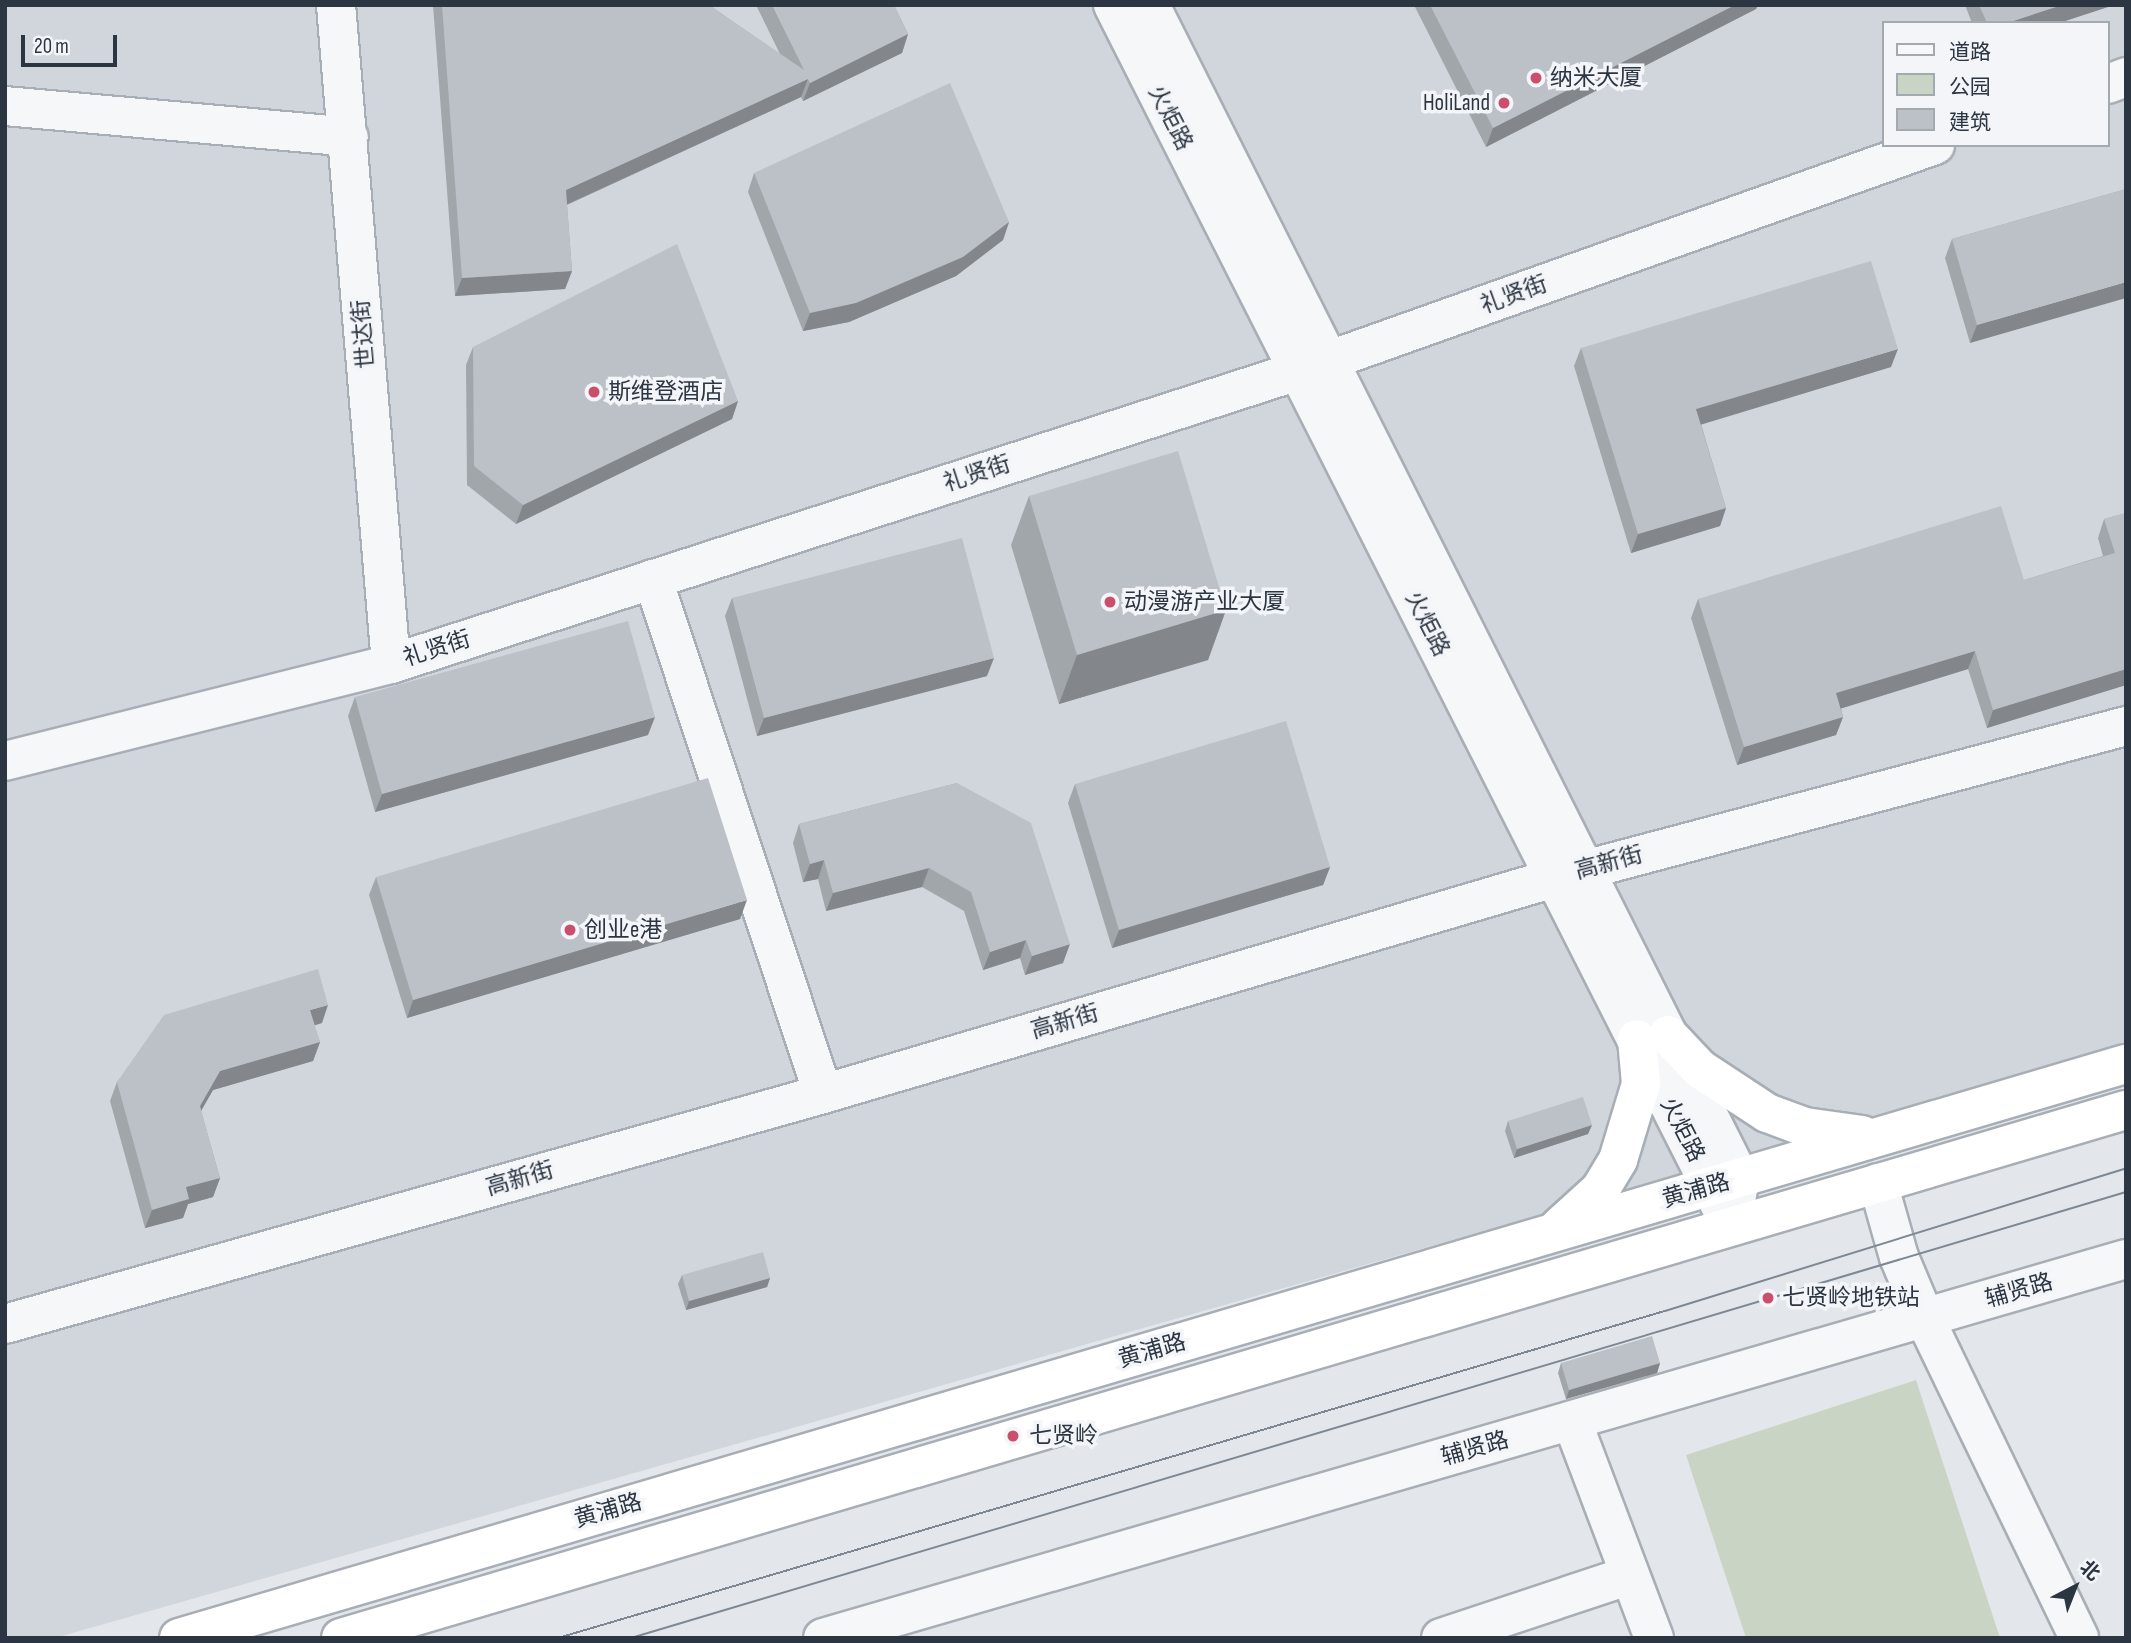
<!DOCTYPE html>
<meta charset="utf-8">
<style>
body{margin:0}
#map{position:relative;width:2131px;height:1643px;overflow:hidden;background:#e3e7eb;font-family:"Sofia Sans Condensed","Noto Sans SC",sans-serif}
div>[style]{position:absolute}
.built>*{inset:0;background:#d1d6dc}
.green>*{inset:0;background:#cad4c5}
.roads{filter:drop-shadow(2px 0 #a8aeb5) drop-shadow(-2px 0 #a8aeb5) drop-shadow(0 2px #a8aeb5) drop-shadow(0 -2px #a8aeb5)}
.minor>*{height:38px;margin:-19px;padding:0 19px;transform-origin:19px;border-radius:19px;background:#f6f7f9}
.highway>*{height:38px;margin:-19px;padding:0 19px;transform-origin:19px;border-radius:19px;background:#fff}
.tram>*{height:2px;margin:-1px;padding:0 1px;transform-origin:1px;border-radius:1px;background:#7d8894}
.wall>*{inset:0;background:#a1a6ab}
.shaded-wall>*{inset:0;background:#83878b}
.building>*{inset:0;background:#bbc1c7}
.dots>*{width:19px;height:19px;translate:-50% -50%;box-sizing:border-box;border:4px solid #f3f5f8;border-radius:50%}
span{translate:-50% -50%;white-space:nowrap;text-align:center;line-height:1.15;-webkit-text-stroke:7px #f3f5f8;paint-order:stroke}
.poi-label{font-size:23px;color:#2c3642}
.left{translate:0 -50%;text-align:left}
.right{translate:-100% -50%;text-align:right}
.street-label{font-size:23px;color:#2c3642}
.frame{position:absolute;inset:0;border:7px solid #2c3642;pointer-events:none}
.legend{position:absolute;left:1882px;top:21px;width:228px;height:126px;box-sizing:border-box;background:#f3f5f8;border:2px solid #a3a9af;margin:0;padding:9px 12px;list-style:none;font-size:21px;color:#2c3642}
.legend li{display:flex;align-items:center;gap:14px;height:35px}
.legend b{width:35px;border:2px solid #a3a9af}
.north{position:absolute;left:2040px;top:1552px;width:70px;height:70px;-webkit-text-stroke:5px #f3f5f8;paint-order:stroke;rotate:42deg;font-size:19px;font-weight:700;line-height:28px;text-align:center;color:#2c3642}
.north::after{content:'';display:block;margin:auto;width:24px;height:32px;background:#2c3642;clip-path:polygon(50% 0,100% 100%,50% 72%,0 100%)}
.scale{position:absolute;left:21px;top:35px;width:96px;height:32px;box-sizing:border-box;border:4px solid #2c3642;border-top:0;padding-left:9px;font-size:21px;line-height:24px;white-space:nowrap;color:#2c3642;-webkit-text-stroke:5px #f3f5f8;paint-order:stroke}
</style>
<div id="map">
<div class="built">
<div style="clip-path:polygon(evenodd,5px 5px,2126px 5px,2126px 1042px,1628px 1190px,55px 1638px,5px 1638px,5px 5px,1884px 23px,2108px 23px,2108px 145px,1884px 145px,1884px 23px)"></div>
</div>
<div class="green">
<div style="clip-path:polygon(1916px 1380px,2000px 1638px,1746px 1638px,1686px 1455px)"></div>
</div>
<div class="roads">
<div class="minor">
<div style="left:336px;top:5px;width:661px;rotate:85.23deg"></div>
<div style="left:1113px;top:5px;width:1369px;rotate:63.17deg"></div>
<div style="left:1150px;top:5px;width:1313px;rotate:63.3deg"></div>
<div style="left:1740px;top:1178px;width:34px;rotate:100deg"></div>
<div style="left:2108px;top:84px;width:19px;rotate:-21deg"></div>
<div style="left:5px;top:106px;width:345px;rotate:5.1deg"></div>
<div style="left:653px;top:579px;width:542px;rotate:71.73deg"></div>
<div style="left:5px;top:761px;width:398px;rotate:-14.1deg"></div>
<div style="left:391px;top:664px;width:972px;rotate:-17.91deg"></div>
<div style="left:1316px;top:365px;width:657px;rotate:-19.57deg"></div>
<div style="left:1878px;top:1183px;width:77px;rotate:74.2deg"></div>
<div style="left:1899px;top:1257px;width:67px;rotate:67.2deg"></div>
<div style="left:1925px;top:1319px;width:354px;rotate:64.2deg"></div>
<div style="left:5px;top:1324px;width:850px;rotate:-15.7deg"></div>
<div style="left:823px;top:1094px;width:762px;rotate:-16.46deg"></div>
<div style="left:1554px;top:878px;width:592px;rotate:-14.88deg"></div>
<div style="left:1572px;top:1421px;width:232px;rotate:69.3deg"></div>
<div style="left:823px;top:1638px;width:1357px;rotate:-16.22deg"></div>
<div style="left:1441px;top:1638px;width:199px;rotate:-18.4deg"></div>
</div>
<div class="highway">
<div style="left:1668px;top:1035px;width:47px;rotate:46.7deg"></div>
<div style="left:1700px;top:1069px;width:80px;rotate:33.3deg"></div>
<div style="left:1767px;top:1113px;width:40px;rotate:20.2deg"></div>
<div style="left:1805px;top:1127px;width:58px;rotate:8deg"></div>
<div style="left:1559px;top:1227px;width:55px;rotate:-42.1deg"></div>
<div style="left:1600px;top:1190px;width:35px;rotate:-59deg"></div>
<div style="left:1618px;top:1160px;width:79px;rotate:-73.2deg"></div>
<div style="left:1641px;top:1084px;width:45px;rotate:-95.1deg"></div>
<div style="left:179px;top:1638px;width:2030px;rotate:-16.43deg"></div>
<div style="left:341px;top:1638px;width:1861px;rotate:-16.48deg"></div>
</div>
</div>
<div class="tram">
<div style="left:558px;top:1638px;width:1154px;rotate:-16.46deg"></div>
<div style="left:1665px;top:1311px;width:483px;rotate:-17.2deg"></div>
<div style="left:631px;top:1638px;width:1560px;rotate:-16.61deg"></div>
</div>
<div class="wall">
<div style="clip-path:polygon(433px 5px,709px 5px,780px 54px,756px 5px,894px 5px,908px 34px,902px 53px,803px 101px,801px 97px,567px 205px,572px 271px,565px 289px,455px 296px)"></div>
<div style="clip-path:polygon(1414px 5px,1758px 5px,1756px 9px,1486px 147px)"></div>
<div style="clip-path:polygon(1965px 5px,2114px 5px,2059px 23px,1972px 23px)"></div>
<div style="clip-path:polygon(754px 173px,1009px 222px,1003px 240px,956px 276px,849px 322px,803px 331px,748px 192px)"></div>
<div style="clip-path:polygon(2126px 189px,1970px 343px,1945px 258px,1952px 239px)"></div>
<div style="clip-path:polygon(473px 347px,738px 401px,732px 419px,516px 524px,467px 485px,466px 365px)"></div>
<div style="clip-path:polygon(1581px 348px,1891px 367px,1701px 424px,1726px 508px,1720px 526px,1631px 553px,1574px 366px)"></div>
<div style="clip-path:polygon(1029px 496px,1226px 610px,1208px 660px,1059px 704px,1011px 545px)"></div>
<div style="clip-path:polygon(2126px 513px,2126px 685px,1987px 728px,1968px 669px,1841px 708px,1843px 717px,1836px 735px,1737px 765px,1691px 618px,1698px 599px,2024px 580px,2103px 556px,2098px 538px,2104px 519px)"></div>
<div style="clip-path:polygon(732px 598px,987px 676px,757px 736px,725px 616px)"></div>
<div style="clip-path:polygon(355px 697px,648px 735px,375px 812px,348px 716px)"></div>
<div style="clip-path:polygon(957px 783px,1063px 963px,1025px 975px,1020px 958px,983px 970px,964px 911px,922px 887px,826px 911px,818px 879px,803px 882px,793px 843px,799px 824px)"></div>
<div style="clip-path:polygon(1075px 784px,1330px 867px,1323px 885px,1112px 948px,1068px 803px)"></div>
<div style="clip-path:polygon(376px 877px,740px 919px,407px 1018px,369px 895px)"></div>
<div style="clip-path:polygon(322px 1023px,314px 1025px,320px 1042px,313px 1061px,213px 1090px,201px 1111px,220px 1178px,213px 1197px,188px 1204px,183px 1218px,145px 1228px,110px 1101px,117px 1082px)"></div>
<div style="clip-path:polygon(1508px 1121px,1592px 1125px,1588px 1134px,1514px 1158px,1505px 1131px)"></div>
<div style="clip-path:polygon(682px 1275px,770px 1278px,767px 1287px,686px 1310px,678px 1284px)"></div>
<div style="clip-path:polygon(1561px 1363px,1660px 1363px,1657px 1373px,1566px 1399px,1558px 1373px)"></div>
</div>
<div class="shaded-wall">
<div style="clip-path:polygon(1735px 5px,1758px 5px,1756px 9px,1486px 147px,1493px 128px)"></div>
<div style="clip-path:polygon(2062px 5px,2114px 5px,2059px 23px,2007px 23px)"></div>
<div style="clip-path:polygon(908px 34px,902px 53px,803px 101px,810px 83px)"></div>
<div style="clip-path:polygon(808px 79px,801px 97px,559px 208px,566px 190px)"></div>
<div style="clip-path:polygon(1009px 222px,1003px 240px,956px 276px,849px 322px,803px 331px,810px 313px)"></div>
<div style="clip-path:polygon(572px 271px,565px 289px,455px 296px,462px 278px)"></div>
<div style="clip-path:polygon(2126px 282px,2126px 298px,1970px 343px,1977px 325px)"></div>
<div style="clip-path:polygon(1898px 349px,1891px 367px,1690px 428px,1696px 409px)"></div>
<div style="clip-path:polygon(738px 401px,732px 419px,516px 524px,523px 505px)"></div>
<div style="clip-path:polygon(1726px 508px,1720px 526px,1631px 553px,1638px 534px)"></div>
<div style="clip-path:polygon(1226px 610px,1208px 660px,1059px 704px,1077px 655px)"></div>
<div style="clip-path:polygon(1975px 651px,1968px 669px,1830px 712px,1836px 693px)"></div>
<div style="clip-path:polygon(994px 658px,987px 676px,757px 736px,764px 718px)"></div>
<div style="clip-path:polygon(2126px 669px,2126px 685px,1987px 728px,1993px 710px)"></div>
<div style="clip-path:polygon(655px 717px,648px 735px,375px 812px,382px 794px)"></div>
<div style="clip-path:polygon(1843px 717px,1836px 735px,1737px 765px,1744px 747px)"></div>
<div style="clip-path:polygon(824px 860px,818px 879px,803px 882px,810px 864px)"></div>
<div style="clip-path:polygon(1330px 867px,1323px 885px,1112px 948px,1119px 930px)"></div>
<div style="clip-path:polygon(929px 868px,922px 887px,826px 911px,833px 893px)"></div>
<div style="clip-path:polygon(747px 900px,740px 919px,407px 1018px,413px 1000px)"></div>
<div style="clip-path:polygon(1026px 940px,1020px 958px,983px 970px,990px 952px)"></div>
<div style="clip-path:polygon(1070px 944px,1063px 963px,1025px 975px,1032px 956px)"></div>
<div style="clip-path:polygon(328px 1005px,322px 1023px,303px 1029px,310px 1010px)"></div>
<div style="clip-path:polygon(320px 1042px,313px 1061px,213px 1090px,193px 1125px,200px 1106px,220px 1071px)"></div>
<div style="clip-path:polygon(1592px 1125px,1588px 1134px,1514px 1158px,1517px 1149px)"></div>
<div style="clip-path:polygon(220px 1178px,213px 1197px,188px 1204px,183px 1218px,145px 1228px,152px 1210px,186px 1187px)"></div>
<div style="clip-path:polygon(770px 1278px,767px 1287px,686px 1310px,689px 1301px)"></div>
<div style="clip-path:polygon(1660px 1363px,1657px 1373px,1566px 1399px,1569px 1390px)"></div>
</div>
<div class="building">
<div style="clip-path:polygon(442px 5px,709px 5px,804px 70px,772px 5px,894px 5px,908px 34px,810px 83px,808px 79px,566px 190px,572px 271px,462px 278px)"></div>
<div style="clip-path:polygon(1430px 5px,1735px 5px,1493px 128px)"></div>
<div style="clip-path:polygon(1979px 5px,2062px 5px,2007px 23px,1987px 23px)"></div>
<div style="clip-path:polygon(950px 83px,1009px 222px,963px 257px,856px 303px,810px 313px,754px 173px)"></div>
<div style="clip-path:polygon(2126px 189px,2126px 282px,1977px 325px,1952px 239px)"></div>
<div style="clip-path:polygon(677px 244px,738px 401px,523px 505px,474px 466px,473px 347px)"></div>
<div style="clip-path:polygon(1871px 261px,1898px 349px,1696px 409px,1726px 508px,1638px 534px,1581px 348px)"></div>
<div style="clip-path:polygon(1178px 451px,1226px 610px,1077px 655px,1029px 496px)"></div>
<div style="clip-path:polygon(2001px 506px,2024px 580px,2115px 553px,2104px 519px,2126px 513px,2126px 669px,1993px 710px,1975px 651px,1836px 693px,1843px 717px,1744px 747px,1698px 599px)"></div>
<div style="clip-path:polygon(962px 538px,994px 658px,764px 718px,732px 598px)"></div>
<div style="clip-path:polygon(628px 621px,655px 717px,382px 794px,355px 697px)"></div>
<div style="clip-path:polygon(1286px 721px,1330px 867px,1119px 930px,1075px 784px)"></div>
<div style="clip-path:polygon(708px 778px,747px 900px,413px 1000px,376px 877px)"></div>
<div style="clip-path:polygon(957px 783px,1031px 823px,1070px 944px,1032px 956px,1026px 940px,990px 952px,971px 892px,929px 868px,833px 893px,824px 860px,810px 864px,799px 824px)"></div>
<div style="clip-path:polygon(318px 969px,328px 1005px,310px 1010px,320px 1042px,220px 1071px,200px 1106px,220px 1178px,186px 1187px,189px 1199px,152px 1210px,117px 1082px,164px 1015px)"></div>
<div style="clip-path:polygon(1583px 1097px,1592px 1125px,1517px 1149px,1508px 1121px)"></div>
<div style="clip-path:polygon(763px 1252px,770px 1278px,689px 1301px,682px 1275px)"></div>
<div style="clip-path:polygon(1652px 1336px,1660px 1363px,1569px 1390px,1561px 1363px)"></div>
</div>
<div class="dots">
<div style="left:1536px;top:78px;background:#c94f6d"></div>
<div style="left:1504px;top:103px;background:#c94f6d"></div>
<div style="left:594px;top:392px;background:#c94f6d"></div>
<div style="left:1110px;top:602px;background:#c94f6d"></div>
<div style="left:570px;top:930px;background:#c94f6d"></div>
<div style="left:1768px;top:1298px;background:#c94f6d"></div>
<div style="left:1013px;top:1436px;background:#c94f6d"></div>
</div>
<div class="poi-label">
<span class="left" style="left:1550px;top:78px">纳米大厦</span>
<span class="right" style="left:1490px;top:103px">HoliLand</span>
<span class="left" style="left:608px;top:392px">斯维登酒店</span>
<span class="left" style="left:1124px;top:602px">动漫游产业大厦</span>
<span class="left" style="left:584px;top:930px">创业e港</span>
<span class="left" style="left:1782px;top:1298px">七贤岭地铁站</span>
<span class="left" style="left:1029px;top:1436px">七贤岭</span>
</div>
<div class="street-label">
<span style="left:1170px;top:118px;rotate:63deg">火炬路</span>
<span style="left:1514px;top:295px;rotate:-20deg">礼贤街</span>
<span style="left:364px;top:334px;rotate:-95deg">世达街</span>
<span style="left:977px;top:474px;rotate:-18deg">礼贤街</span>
<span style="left:1427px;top:624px;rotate:63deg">火炬路</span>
<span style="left:437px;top:649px;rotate:-18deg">礼贤街</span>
<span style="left:1609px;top:863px;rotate:-15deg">高新街</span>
<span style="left:1065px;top:1022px;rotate:-16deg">高新街</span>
<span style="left:1682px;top:1130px;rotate:63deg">火炬路</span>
<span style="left:520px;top:1179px;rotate:-16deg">高新街</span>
<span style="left:1696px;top:1191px;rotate:-16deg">黄浦路</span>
<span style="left:2019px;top:1291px;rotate:-16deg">辅贤路</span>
<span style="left:1152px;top:1351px;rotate:-16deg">黄浦路</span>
<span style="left:1475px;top:1449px;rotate:-16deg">辅贤路</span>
<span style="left:608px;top:1511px;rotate:-16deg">黄浦路</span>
</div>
<div class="frame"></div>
<ul class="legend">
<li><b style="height:9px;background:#f6f7f9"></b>道路</li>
<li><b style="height:19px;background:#cad4c5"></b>公园</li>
<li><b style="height:19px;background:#bbc1c7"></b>建筑</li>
</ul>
<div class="north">北</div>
<div class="scale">20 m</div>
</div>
